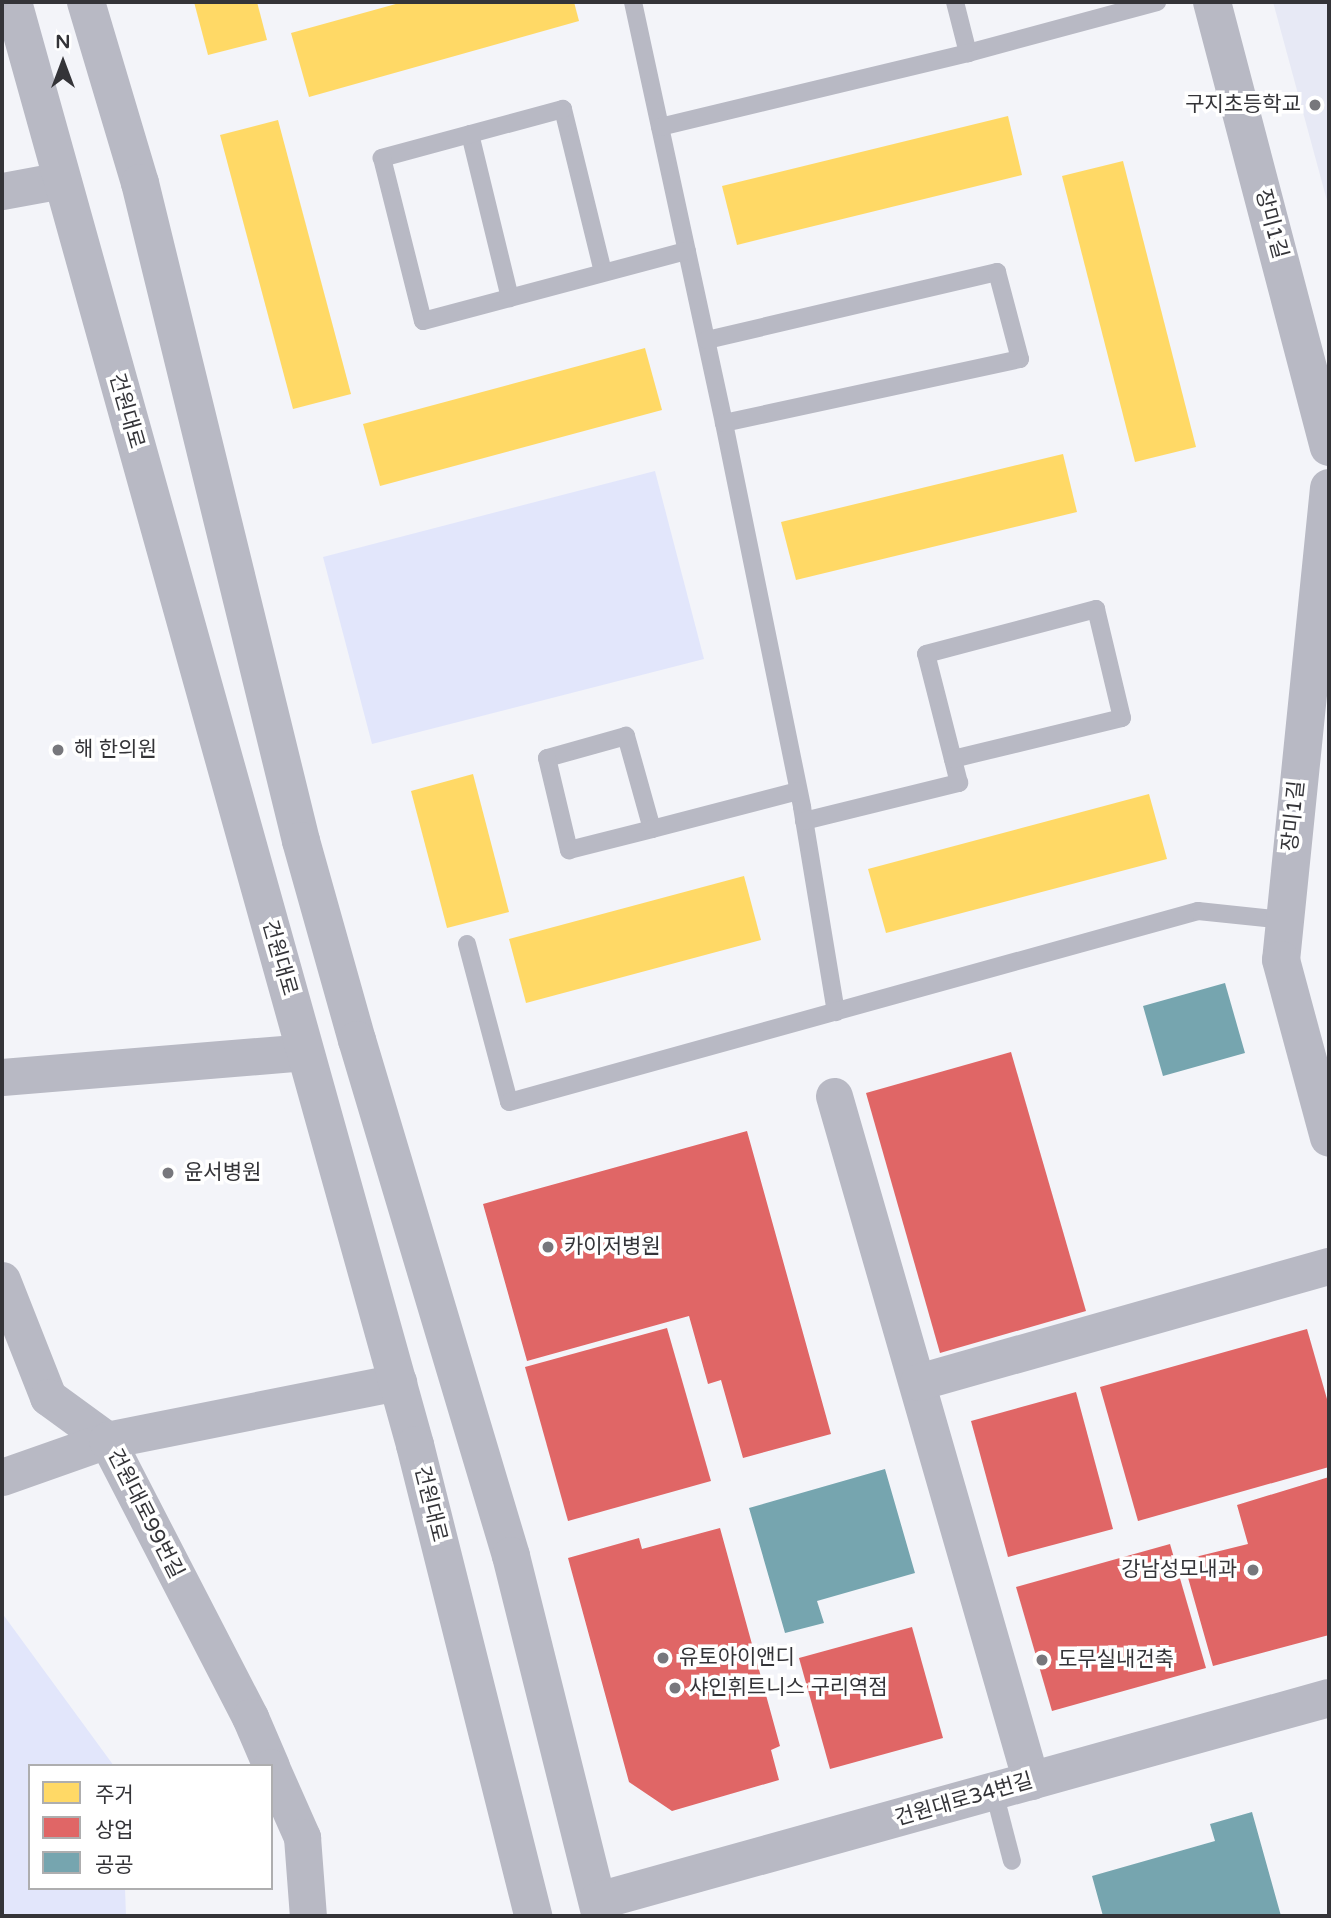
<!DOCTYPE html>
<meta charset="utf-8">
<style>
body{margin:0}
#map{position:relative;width:1331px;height:1918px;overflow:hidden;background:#f3f4f9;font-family:"Varela Round","Noto Sans KR",sans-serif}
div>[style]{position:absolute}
.built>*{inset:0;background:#e7e9f5}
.green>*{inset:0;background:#e2e6fb}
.homes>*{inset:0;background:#ffd966}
.shops>*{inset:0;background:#e06666}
.public>*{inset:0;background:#76a5af}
.service>*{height:18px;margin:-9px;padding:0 9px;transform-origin:9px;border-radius:9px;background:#b8b9c4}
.minor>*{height:37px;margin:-18.5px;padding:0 18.5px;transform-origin:18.5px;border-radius:18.5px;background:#b8b9c4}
.tertiary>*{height:38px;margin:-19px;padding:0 19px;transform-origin:19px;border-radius:19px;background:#b8b9c4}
.dots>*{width:19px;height:19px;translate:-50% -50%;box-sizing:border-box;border:4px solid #fff;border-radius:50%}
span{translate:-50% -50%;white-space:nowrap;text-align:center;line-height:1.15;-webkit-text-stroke:7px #fff;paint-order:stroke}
.poi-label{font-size:21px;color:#343438}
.right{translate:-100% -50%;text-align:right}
.left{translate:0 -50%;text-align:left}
.street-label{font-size:21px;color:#343438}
.frame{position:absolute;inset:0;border:4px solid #343438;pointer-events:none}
.legend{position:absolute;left:28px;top:1764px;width:245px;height:126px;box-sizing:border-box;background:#fff;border:2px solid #aeaeaf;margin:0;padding:9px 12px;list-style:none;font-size:21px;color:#343438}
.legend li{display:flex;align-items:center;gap:14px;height:35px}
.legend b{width:35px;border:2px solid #aeaeaf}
.north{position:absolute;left:28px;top:28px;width:70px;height:70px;-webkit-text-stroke:5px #fff;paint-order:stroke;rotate:0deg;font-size:19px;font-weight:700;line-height:28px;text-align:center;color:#343438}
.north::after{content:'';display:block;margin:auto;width:24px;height:32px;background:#343438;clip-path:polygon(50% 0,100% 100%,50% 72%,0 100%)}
</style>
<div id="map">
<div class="built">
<div style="clip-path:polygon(1273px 2px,1329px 2px,1329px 208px)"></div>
</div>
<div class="green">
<div style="clip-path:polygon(655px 471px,704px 659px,372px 744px,323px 557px)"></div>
<div style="clip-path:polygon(2px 1613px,114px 1766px,30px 1766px,30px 1888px,125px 1888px,126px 1916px,2px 1916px)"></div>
</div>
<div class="homes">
<div style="clip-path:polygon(194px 2px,257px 2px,267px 40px,208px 55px)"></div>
<div style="clip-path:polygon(403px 2px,574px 2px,579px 21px,309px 97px,291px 33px)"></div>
<div style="clip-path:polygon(1008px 116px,1022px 175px,737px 245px,722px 186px)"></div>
<div style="clip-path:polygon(278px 120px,351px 394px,293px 409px,220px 135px)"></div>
<div style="clip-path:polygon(1123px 161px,1196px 447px,1135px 462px,1062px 176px)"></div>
<div style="clip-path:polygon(645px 348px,662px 410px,380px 486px,363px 424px)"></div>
<div style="clip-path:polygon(1063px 454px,1077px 512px,796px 580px,781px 522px)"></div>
<div style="clip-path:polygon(473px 774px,509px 912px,447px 928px,411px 791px)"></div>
<div style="clip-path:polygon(1149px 794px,1167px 859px,886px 933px,868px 869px)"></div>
<div style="clip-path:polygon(744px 876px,761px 940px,526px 1003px,509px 939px)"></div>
</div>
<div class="shops">
<div style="clip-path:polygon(1011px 1052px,1086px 1311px,940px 1353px,866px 1093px)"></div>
<div style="clip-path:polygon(747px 1131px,831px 1434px,743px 1458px,721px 1380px,708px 1384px,689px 1316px,527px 1361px,483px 1204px)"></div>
<div style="clip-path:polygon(667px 1328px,711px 1481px,568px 1521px,525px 1367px)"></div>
<div style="clip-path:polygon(1307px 1329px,1329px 1406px,1329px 1467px,1138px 1521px,1100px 1387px)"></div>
<div style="clip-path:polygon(1076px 1392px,1113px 1529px,1008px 1557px,971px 1421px)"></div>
<div style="clip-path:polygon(1329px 1477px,1329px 1635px,1213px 1666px,1183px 1560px,1248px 1544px,1237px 1505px)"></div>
<div style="clip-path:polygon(720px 1528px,780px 1746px,771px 1750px,779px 1780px,672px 1811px,629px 1782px,568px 1558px,639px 1538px,642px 1549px)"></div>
<div style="clip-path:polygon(1170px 1544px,1206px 1668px,1052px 1711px,1016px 1587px)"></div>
<div style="clip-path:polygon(912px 1627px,943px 1738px,830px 1769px,799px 1658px)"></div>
</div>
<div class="public">
<div style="clip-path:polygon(1225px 983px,1245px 1053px,1163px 1076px,1143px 1006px)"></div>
<div style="clip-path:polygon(885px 1469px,915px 1573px,817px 1601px,824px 1623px,785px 1633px,749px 1508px)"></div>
<div style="clip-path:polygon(1252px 1812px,1281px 1916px,1103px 1916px,1092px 1876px,1215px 1841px,1210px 1824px)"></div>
</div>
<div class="service">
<div style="left:633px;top:2px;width:431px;rotate:77.8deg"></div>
<div style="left:724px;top:423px;width:392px;rotate:78.5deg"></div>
<div style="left:802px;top:807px;width:208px;rotate:80.6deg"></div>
<div style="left:955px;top:2px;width:53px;rotate:75.7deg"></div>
<div style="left:968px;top:53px;width:196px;rotate:-15.1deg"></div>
<div style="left:660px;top:127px;width:317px;rotate:-13.5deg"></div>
<div style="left:470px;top:134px;width:169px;rotate:76.3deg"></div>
<div style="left:603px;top:272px;width:168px;rotate:-103.8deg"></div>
<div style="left:563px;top:109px;width:188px;rotate:164.9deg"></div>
<div style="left:382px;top:158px;width:168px;rotate:75.9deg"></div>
<div style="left:423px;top:321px;width:273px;rotate:-14.9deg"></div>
<div style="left:707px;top:340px;width:298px;rotate:-13.2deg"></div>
<div style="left:997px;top:272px;width:90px;rotate:75.2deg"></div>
<div style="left:1020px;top:359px;width:303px;rotate:167.8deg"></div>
<div style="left:804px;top:821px;width:160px;rotate:-13.8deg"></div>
<div style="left:959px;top:783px;width:133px;rotate:-104.3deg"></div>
<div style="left:926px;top:654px;width:176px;rotate:-14.8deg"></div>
<div style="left:1096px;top:609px;width:112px;rotate:76.6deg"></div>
<div style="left:1122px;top:718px;width:174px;rotate:166.4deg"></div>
<div style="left:652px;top:829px;width:97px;rotate:-105.6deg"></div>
<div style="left:626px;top:736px;width:82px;rotate:164.4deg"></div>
<div style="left:547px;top:758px;width:95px;rotate:76.6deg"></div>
<div style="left:569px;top:850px;width:86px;rotate:-14.2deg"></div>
<div style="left:652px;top:829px;width:151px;rotate:-14.6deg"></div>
<div style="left:467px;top:944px;width:163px;rotate:75.1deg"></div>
<div style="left:509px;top:1102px;width:715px;rotate:-15.49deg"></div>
<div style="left:1198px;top:911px;width:85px;rotate:6deg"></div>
<div style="left:994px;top:1792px;width:71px;rotate:75.4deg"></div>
</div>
<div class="minor">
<div style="left:2px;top:191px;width:61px;rotate:-10.4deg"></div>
<div style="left:2px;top:1077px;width:304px;rotate:-4.7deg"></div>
<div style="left:834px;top:1096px;width:713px;rotate:73.96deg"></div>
<div style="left:2px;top:1280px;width:126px;rotate:68.5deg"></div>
<div style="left:48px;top:1397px;width:73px;rotate:36.1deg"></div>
<div style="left:107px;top:1440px;width:312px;rotate:62.7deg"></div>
<div style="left:250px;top:1717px;width:53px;rotate:66.8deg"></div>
<div style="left:918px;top:1382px;width:427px;rotate:-15.8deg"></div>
<div style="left:2px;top:1477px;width:111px;rotate:-19.4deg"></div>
<div style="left:107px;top:1440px;width:297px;rotate:-11.3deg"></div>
<div style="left:271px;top:1767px;width:77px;rotate:66.1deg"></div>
<div style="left:302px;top:1837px;width:79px;rotate:85.7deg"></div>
</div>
<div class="tertiary">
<div style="left:13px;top:2px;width:1498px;rotate:74.43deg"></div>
<div style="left:415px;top:1445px;width:486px;rotate:75.9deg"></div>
<div style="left:86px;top:2px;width:189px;rotate:73.4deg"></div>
<div style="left:140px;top:183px;width:677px;rotate:76.25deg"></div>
<div style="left:301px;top:841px;width:207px;rotate:74.3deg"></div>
<div style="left:357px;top:1040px;width:538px;rotate:73.38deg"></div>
<div style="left:511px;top:1556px;width:371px;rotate:76deg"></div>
<div style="left:1212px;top:2px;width:460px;rotate:75.3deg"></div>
<div style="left:1329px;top:488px;width:474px;rotate:95.8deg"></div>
<div style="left:1281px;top:960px;width:184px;rotate:74.9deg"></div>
<div style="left:598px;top:1901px;width:759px;rotate:-15.52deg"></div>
</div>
<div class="dots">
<div style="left:1315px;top:105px;background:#77777c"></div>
<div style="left:58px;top:750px;background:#77777c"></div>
<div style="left:168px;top:1173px;background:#77777c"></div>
<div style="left:548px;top:1247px;background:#77777c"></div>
<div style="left:1253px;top:1570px;background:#77777c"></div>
<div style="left:663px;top:1658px;background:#77777c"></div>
<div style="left:1042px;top:1660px;background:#77777c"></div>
<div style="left:675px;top:1688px;background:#77777c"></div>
</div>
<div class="poi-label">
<span class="right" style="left:1301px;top:105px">구지초등학교</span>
<span class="left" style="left:74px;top:750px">해 한의원</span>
<span class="left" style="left:184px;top:1173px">윤서병원</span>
<span class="left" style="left:564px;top:1247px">카이저병원</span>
<span class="right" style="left:1237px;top:1570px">강남성모내과</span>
<span class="left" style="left:679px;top:1658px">유토아이앤디</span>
<span class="left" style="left:1058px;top:1660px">도무실내건축</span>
<span class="left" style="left:689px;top:1688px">샤인휘트니스 구리역점</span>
</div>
<div class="street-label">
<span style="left:1271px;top:224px;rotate:75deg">장미1길</span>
<span style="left:126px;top:411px;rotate:74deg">건원대로</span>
<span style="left:1294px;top:816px;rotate:-84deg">장미1길</span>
<span style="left:279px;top:958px;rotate:74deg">건원대로</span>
<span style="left:430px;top:1504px;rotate:76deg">건원대로</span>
<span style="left:145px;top:1514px;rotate:63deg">건원대로99번길</span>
<span style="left:964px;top:1800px;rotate:-16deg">건원대로34번길</span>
</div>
<div class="frame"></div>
<ul class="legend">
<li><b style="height:19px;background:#ffd966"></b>주거</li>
<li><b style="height:19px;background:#e06666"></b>상업</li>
<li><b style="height:19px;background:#76a5af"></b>공공</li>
</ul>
<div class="north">N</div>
</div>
